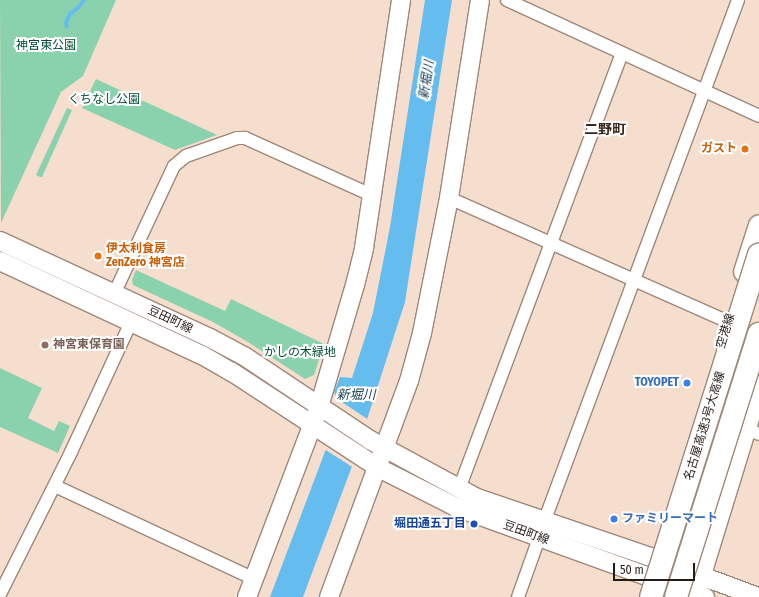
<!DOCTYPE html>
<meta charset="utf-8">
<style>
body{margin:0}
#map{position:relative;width:759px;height:597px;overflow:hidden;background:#f6dece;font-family:"Fira Sans Condensed","Noto Sans JP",sans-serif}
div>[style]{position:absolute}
.green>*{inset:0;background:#8ad2ad}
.water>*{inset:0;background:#64bdee}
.pier>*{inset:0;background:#f6dece}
.stream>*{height:3.5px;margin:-1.75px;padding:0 1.75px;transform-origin:1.75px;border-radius:1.75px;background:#64bdee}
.roads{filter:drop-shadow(1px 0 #9e8779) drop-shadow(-1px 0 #9e8779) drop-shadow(0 1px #9e8779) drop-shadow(0 -1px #9e8779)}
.street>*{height:12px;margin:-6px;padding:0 6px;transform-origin:6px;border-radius:6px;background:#fff}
.secondary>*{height:18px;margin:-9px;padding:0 9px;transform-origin:9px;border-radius:9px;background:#fff}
.primary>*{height:20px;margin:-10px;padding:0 10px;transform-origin:10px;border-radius:10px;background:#fff}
.bridges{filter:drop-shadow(1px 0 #9e8779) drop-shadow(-1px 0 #9e8779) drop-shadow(0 1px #9e8779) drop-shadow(0 -1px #9e8779)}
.highway-bridge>*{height:22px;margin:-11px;padding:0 11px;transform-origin:11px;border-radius:11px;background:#fff}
.dots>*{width:11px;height:11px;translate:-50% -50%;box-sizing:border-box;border:2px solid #fff;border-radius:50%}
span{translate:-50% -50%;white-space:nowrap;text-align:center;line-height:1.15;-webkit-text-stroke:4px #fff;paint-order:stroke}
.park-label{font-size:12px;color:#004f33}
.food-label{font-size:12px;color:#c56008;font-weight:700}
.right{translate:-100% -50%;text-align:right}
.left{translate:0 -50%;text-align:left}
.street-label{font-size:12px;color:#251c17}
.education-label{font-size:12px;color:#785e54;font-weight:700}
.shop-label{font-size:12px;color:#366cbe;font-weight:700}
.transit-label{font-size:12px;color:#164399;font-weight:700}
.water-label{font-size:13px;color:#21475c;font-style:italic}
.quarter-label{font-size:14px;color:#38261a;font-weight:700}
.scale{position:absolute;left:613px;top:563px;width:82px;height:18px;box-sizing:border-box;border:2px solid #251c17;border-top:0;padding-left:5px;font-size:12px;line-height:14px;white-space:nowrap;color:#251c17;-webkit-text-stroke:3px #fff;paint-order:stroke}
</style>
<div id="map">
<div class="green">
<div style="clip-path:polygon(0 0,116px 0,83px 76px,61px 92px,1px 223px)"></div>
<div style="clip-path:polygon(96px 79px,217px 135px,175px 150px,82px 108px)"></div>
<div style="clip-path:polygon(67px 108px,72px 110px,42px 177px,40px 177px,36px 175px)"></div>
<div style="clip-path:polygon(136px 270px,225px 311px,231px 299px,324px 344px,314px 375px,305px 379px,248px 342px,213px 322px,133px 285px,132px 280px)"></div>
<div style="clip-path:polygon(0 368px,42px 388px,28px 418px,54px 431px,59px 421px,70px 426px,58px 453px,0 427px)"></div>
</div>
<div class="water">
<div style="clip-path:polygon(425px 0,452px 0,405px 302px,351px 469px,303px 597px,270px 597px,326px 449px,338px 400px,334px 392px,340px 377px,352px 378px,373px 313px,390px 227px)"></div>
</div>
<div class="pier">
<div style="clip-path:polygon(337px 399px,369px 420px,354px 468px,324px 449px)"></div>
</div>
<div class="stream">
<div style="left:67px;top:27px;width:4px;rotate:-104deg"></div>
<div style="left:66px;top:23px;width:10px;rotate:-66deg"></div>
<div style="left:70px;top:14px;width:10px;rotate:-37deg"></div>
<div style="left:78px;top:8px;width:10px;rotate:-53deg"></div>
</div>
<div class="roads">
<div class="street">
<div style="left:507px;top:0;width:277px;rotate:24.7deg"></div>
<div style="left:449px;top:198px;width:306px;rotate:23.9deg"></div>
<div style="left:114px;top:294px;width:141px;rotate:-64.9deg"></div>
<div style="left:174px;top:166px;width:16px;rotate:-40deg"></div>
<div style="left:186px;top:156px;width:54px;rotate:-19.4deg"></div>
<div style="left:237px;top:138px;width:8px"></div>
<div style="left:245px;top:138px;width:138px;rotate:24.3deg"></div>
<div style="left:745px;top:428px;width:15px;rotate:23deg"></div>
<div style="left:55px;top:486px;width:220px;rotate:25deg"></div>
<div style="left:459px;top:489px;width:465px;rotate:-69.5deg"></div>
<div style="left:544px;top:522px;width:557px;rotate:-69.61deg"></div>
<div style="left:0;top:594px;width:159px;rotate:-63.4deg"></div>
<div style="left:71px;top:452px;width:143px;rotate:-65.2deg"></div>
<div style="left:518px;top:597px;width:63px;rotate:-70.4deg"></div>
</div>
<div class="secondary">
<div style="left:0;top:241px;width:231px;rotate:24.8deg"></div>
<div style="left:210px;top:338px;width:38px;rotate:28deg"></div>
<div style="left:244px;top:356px;width:151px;rotate:33.7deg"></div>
<div style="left:370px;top:440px;width:122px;rotate:28.5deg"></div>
<div style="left:477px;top:498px;width:189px;rotate:18.8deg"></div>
<div style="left:656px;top:559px;width:109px;rotate:20.4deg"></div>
<div style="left:0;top:261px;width:223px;rotate:25deg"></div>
<div style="left:202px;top:355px;width:34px;rotate:30deg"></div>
<div style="left:232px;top:372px;width:173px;rotate:33.2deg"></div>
<div style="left:377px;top:467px;width:89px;rotate:26.9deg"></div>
<div style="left:456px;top:507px;width:265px;rotate:19.9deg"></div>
<div style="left:247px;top:597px;width:203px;rotate:-69.2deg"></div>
<div style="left:319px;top:407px;width:127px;rotate:-73.6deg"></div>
<div style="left:355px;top:285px;width:38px;rotate:-76deg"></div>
<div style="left:364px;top:248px;width:251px;rotate:-81.5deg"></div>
<div style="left:329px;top:597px;width:230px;rotate:-69.7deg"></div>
<div style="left:409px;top:381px;width:50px;rotate:-74.8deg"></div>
<div style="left:422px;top:333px;width:138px;rotate:-78.7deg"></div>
<div style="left:449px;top:198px;width:200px;rotate:-81.1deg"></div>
</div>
<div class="primary">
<div style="left:744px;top:272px;width:49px;rotate:-72.3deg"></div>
<div style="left:694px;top:597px;width:221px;rotate:-72.9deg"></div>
</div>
</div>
<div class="bridges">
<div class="highway-bridge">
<div style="left:651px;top:597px;width:359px;rotate:-72.5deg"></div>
<div style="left:676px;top:597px;width:276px;rotate:-72.5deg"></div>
</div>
</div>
<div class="dots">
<div style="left:745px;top:149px;background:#e8710a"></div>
<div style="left:98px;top:256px;background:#e8710a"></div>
<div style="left:45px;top:345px;background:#8d6e63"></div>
<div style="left:687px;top:383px;background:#3f7fe0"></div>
<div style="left:614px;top:519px;background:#3f7fe0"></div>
<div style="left:474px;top:524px;background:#1a4fb4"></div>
</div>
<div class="park-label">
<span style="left:46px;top:46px">神宮東公園</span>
<span style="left:104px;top:100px">くちなし公園</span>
<span style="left:300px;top:353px">かしの木緑地</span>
</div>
<div class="food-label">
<span class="right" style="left:737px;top:149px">ガスト</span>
<span class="left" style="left:106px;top:256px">伊太利食房<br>ZenZero 神宮店</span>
</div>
<div class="street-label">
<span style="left:170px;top:320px;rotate:25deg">豆田町線</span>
<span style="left:726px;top:331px;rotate:-73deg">空港線</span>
<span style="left:705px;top:426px;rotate:-73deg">名古屋高速3号大高線</span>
<span style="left:526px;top:533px;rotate:20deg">豆田町線</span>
</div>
<div class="education-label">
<span class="left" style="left:53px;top:345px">神宮東保育園</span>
</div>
<div class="shop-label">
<span class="right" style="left:679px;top:383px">TOYOPET</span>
<span class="left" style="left:622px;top:519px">ファミリーマート</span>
</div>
<div class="transit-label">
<span class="right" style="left:466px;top:524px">堀田通五丁目</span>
</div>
<div class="water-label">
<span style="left:427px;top:80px;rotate:-81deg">新堀川</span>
<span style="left:356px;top:395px">新堀川</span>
</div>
<div class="quarter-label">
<span style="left:605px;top:130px">二野町</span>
</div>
<div class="scale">50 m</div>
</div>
